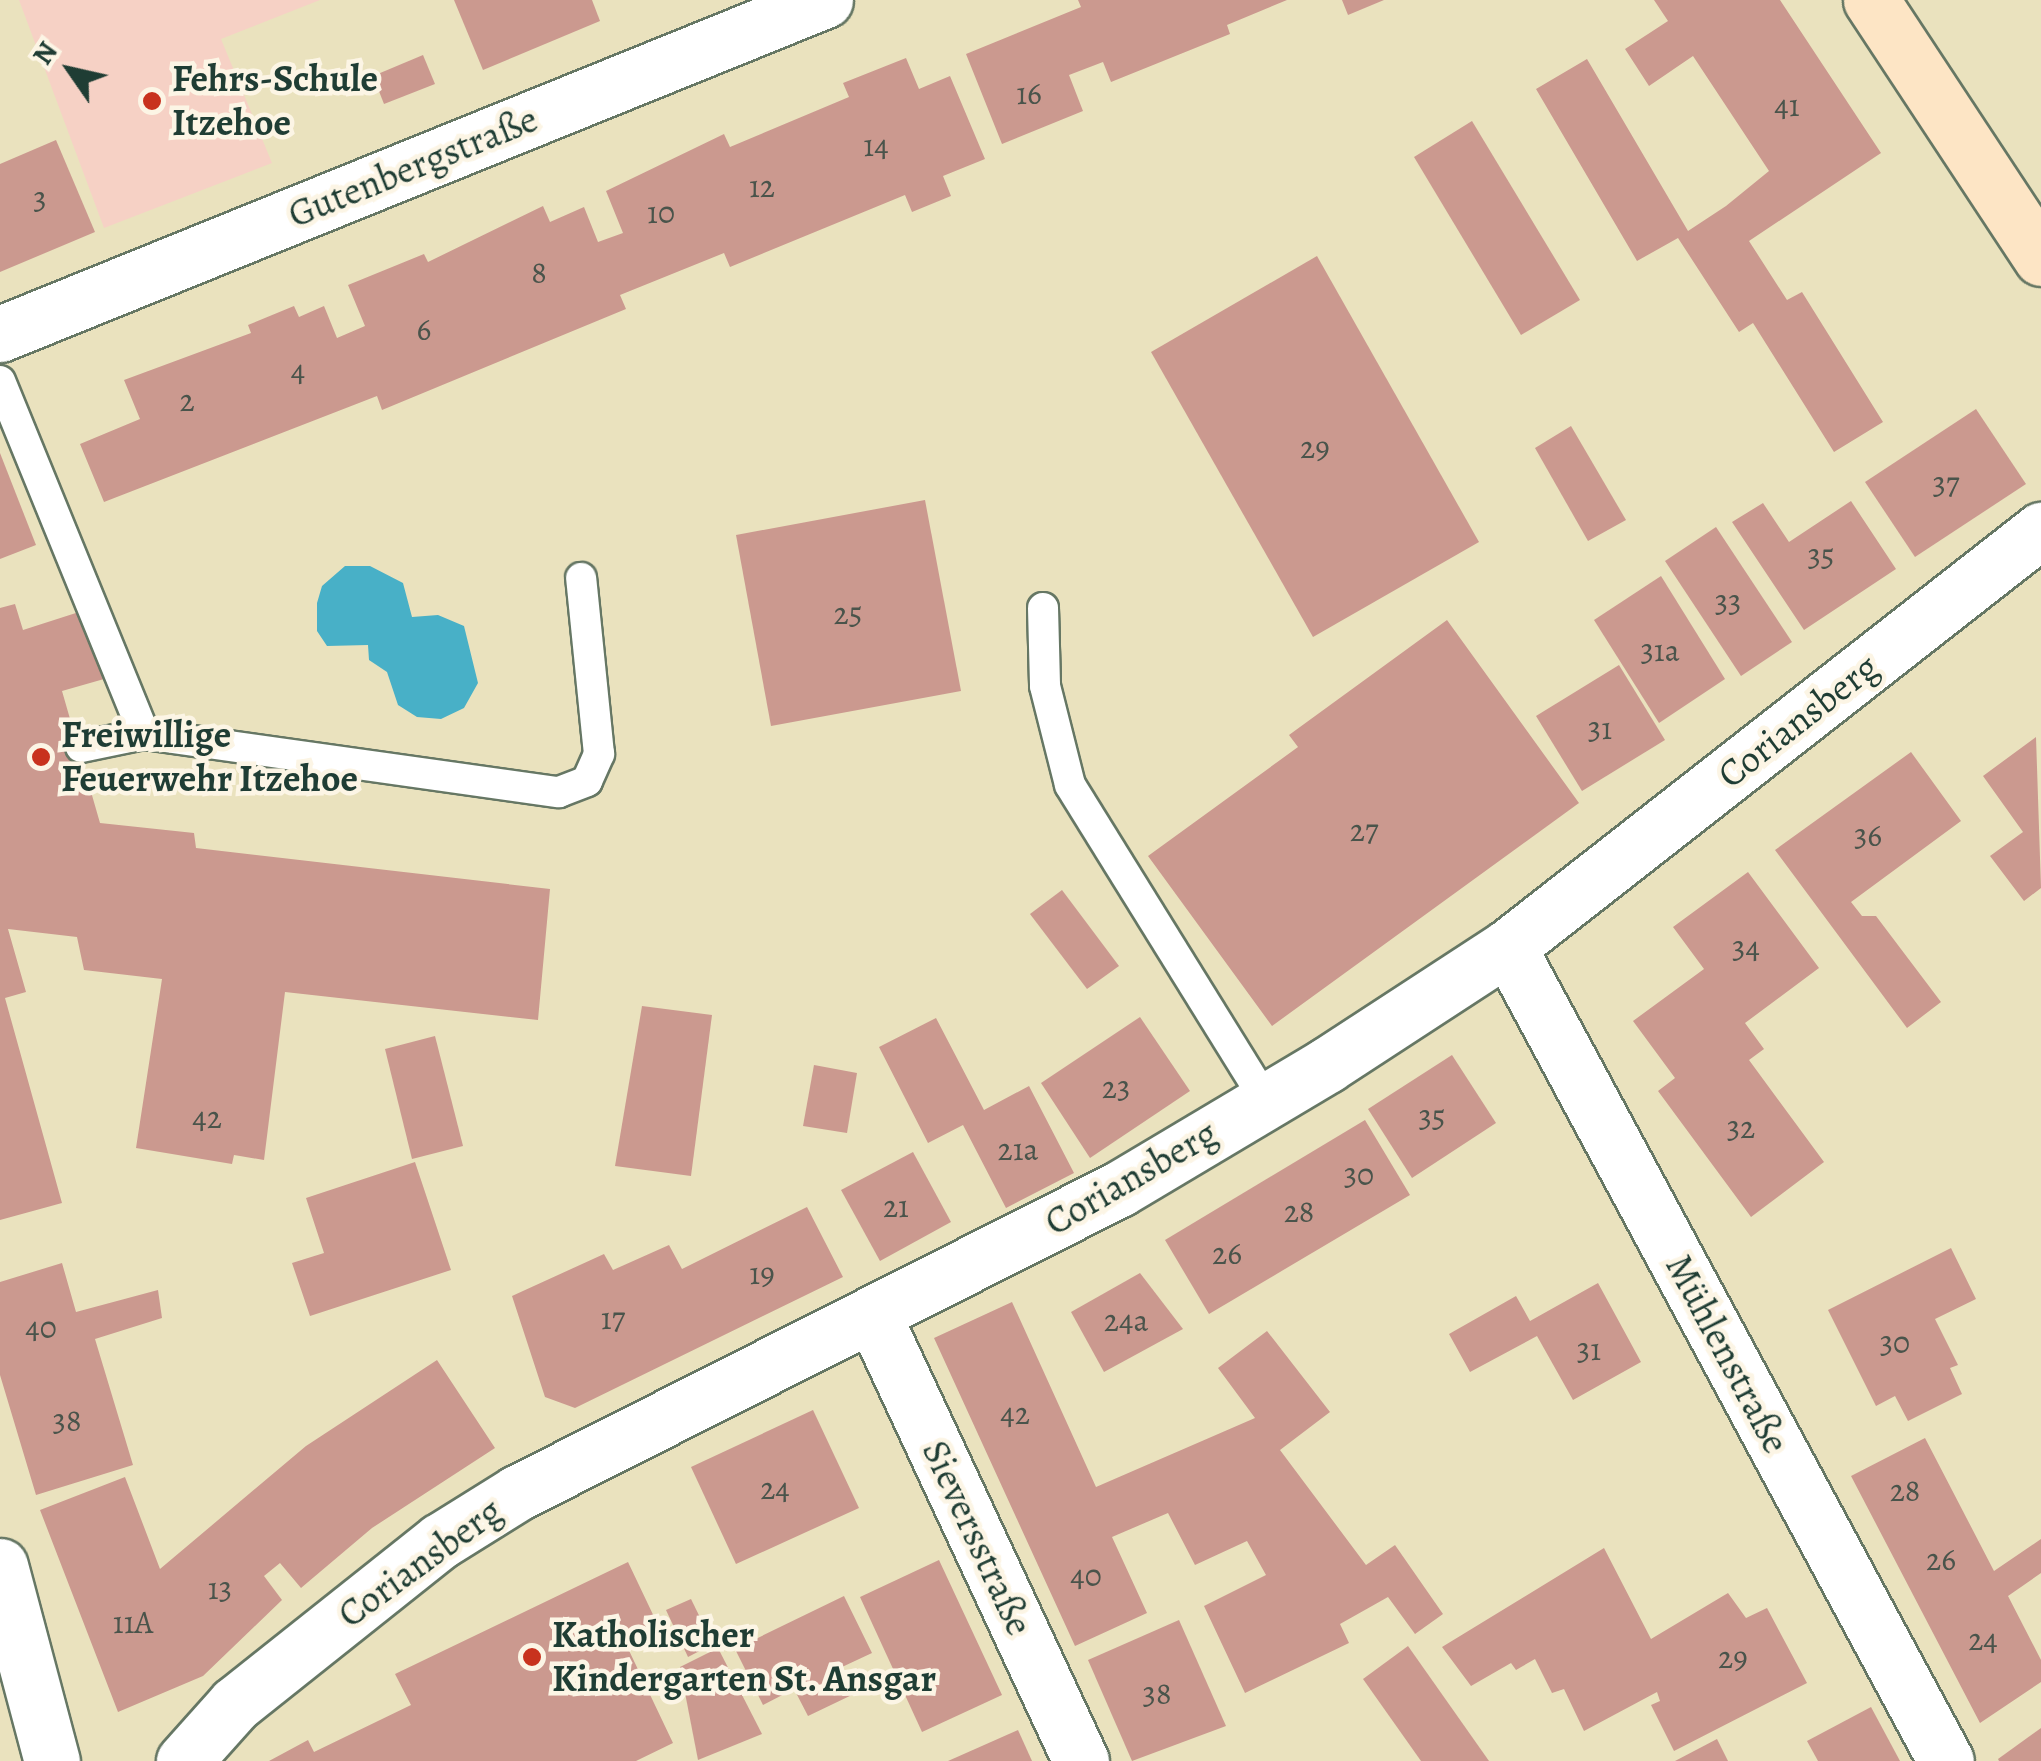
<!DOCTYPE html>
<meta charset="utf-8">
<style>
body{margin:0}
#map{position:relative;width:2041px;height:1761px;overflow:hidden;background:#eae2be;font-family:Alegreya,serif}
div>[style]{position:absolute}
.built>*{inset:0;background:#f6d1c5}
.water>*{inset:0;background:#48b0c7}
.building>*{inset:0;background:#cb998f}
.roads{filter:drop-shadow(2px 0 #667764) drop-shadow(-2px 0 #667764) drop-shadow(0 2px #667764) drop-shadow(0 -2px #667764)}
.lane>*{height:30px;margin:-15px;padding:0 15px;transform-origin:15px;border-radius:15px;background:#fff}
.street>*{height:55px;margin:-27.5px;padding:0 27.5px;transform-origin:27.5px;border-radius:27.5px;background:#fff}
.secondary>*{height:55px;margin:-27.5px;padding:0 27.5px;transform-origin:27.5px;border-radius:27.5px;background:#fde5c5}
.dots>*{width:28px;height:28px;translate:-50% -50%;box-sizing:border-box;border:5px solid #fcf5e5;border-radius:50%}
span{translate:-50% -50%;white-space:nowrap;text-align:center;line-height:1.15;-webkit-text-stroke:9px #fcf5e5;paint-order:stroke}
.number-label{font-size:32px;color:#4a544b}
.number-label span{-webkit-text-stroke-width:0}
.poi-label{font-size:38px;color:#1f3d34;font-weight:700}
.left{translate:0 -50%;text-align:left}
.street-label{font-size:38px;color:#1f3d34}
.north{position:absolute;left:20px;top:20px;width:100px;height:100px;-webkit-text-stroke:8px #fcf5e5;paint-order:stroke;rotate:304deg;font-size:28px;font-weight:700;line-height:40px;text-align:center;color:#1f3d34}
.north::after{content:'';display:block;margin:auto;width:35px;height:45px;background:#1f3d34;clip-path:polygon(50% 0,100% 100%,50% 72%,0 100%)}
</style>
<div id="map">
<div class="built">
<div style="clip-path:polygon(19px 0,320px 0,221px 39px,272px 163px,104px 228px)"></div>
</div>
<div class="water">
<div style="clip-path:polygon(345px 566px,370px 566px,403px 583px,412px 617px,438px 615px,464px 626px,478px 683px,464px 708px,441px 719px,417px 717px,398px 705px,387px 672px,369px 660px,368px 645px,327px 646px,317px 631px,317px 603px,322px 586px)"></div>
</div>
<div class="building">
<div style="clip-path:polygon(454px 0,592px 0,600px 21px,483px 70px)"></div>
<div style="clip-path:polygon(1078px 0,1287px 0,1227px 25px,1230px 34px,1111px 82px,1103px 62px,1069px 75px,1083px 111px,1002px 144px,966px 54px,1081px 7px)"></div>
<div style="clip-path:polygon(1342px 0,1384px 0,1348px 15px)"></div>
<div style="clip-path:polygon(1654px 0,1780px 0,1881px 153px,1749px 241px,1787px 300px,1802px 292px,1883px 422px,1834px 452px,1753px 323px,1739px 332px,1678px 238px,1637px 261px,1536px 89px,1587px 59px,1688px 231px,1726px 206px,1769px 171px,1693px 56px,1649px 86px,1625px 49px,1668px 21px)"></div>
<div style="clip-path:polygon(423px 55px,435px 84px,384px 104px,373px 76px)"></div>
<div style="clip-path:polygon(906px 58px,919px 89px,950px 76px,985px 159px,943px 176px,951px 196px,912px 212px,905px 195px,730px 267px,724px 253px,620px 295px,626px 309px,382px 410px,377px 396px,104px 502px,80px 444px,140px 419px,124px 380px,251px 333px,248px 325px,294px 306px,299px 317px,324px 306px,337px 338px,365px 326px,348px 285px,424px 254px,428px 262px,543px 206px,550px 222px,584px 207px,598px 242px,623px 233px,606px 191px,724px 134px,730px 147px,849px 97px,843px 83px)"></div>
<div style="clip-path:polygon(1472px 121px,1580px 300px,1521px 335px,1414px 157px)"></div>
<div style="clip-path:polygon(56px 140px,95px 232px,0 272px,0 164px)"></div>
<div style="clip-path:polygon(1317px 256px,1479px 542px,1313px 637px,1151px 352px)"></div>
<div style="clip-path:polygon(1976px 409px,2026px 484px,1915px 557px,1865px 482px)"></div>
<div style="clip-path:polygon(1571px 426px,1626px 520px,1588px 541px,1535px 448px)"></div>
<div style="clip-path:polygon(0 453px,36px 545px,0 559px)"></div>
<div style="clip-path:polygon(925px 500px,961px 691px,771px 726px,736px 535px)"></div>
<div style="clip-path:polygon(1851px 501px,1896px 569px,1804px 630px,1732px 522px,1763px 503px,1789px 542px)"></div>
<div style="clip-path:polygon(1716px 527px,1792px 642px,1741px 676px,1665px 561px)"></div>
<div style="clip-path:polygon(1661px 576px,1725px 679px,1659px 723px,1594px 620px)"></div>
<div style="clip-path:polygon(15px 604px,23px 630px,79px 612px,104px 679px,62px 691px,100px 823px,194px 833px,196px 848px,550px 889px,538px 1020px,285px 992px,264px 1160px,234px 1155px,232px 1164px,136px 1148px,162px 979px,84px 970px,77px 937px,8px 929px,26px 992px,5px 998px,62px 1203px,0 1220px,0 608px)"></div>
<div style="clip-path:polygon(1447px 620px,1579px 803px,1272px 1026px,1148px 856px,1298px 747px,1289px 735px)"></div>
<div style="clip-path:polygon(1619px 665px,1665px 740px,1582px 791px,1536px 716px)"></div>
<div style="clip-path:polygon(2036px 737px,2041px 888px,2024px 901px,1990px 856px,2023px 832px,1983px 776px)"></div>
<div style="clip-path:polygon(1911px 752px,1961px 821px,1851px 902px,1862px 916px,1876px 916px,1941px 1002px,1907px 1028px,1775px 850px)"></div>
<div style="clip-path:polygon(1748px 872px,1819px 968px,1745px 1023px,1764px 1049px,1749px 1060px,1824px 1162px,1751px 1217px,1658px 1091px,1675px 1078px,1633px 1021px,1704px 969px,1673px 927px)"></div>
<div style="clip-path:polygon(1062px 890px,1119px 966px,1087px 989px,1030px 914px)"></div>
<div style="clip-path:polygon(642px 1006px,712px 1015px,691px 1176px,615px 1166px)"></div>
<div style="clip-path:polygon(1140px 1017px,1190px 1091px,1090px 1158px,1041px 1083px)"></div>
<div style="clip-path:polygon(936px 1018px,984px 1110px,1029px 1086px,1074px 1173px,1006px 1208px,963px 1125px,928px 1143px,879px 1047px)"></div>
<div style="clip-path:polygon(435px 1036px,463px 1146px,412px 1159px,385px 1049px)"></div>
<div style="clip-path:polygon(1452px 1055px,1496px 1123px,1412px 1178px,1368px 1109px)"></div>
<div style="clip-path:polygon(814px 1065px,857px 1073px,847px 1133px,803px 1126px)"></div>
<div style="clip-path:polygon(1365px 1120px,1410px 1195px,1209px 1314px,1165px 1240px)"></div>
<div style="clip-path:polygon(913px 1152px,951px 1222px,880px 1261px,841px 1190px)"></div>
<div style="clip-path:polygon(415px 1162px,451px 1270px,310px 1316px,292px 1263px,324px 1253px,306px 1198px)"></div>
<div style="clip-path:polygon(807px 1207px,843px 1277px,575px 1408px,545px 1397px,512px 1296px,604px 1254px,613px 1270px,669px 1245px,682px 1269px)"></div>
<div style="clip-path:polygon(1951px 1248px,1976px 1299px,1935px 1319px,1958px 1365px,1950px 1368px,1962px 1394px,1908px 1421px,1895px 1396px,1876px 1406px,1828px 1310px)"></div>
<div style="clip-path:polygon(62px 1263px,76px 1312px,158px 1290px,162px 1318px,95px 1339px,133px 1465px,36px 1495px,0 1375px,0 1282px)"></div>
<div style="clip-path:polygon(1140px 1273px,1183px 1329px,1104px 1372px,1071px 1312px)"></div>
<div style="clip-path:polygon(1598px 1283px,1641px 1362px,1573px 1400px,1537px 1336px,1470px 1372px,1449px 1334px,1516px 1296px,1530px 1321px)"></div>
<div style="clip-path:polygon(1012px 1302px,1096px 1487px,1255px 1418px,1218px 1368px,1267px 1331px,1330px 1412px,1280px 1450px,1366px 1565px,1395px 1545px,1443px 1614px,1415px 1634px,1388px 1597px,1340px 1624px,1349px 1643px,1245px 1693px,1204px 1606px,1266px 1575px,1247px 1541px,1195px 1565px,1168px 1513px,1112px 1537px,1147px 1613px,1075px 1646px,934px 1338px)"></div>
<div style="clip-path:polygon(437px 1360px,495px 1448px,372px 1528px,301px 1588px,280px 1563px,264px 1576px,282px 1600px,203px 1676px,118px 1712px,40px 1510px,125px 1477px,160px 1569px,306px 1446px)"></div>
<div style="clip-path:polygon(813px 1410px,859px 1508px,736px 1564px,691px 1467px)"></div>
<div style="clip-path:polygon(1925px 1438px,1994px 1571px,2041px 1539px,2041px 1573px,2008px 1596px,2041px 1660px,2041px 1682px,1980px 1723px,1851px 1476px)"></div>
<div style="clip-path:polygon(1604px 1548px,1651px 1639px,1728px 1593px,1746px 1618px,1767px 1608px,1807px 1683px,1674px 1751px,1651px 1705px,1660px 1701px,1657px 1692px,1584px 1731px,1564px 1689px,1552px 1693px,1535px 1659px,1516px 1670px,1511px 1663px,1471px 1686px,1442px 1647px)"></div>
<div style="clip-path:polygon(939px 1560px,1002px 1695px,922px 1732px,860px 1597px)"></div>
<div style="clip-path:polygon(628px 1562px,657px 1623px,624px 1640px,673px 1743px,636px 1761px,269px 1761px,308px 1740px,314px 1752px,411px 1705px,395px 1674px)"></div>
<div style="clip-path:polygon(844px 1596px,872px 1653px,842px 1667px,856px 1693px,808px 1716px,794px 1689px,763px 1705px,735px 1649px)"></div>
<div style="clip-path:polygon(691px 1599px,713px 1644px,688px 1657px,666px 1610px)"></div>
<div style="clip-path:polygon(1179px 1620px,1226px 1726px,1132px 1761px,1088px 1660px)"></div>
<div style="clip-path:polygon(1408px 1646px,1489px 1761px,1421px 1761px,1363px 1679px)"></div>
<div style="clip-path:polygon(718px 1648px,762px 1734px,698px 1760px,680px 1667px)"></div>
<div style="clip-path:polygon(1871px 1707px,1900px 1761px,1818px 1761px,1807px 1741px)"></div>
<div style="clip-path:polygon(2041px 1728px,2041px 1761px,1999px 1761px,1998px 1759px)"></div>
<div style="clip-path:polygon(1018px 1730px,1032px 1761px,948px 1761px)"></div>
<div style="clip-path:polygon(1717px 1739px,1728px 1761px,1675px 1761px)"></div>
</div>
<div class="roads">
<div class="lane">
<div style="left:0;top:381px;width:381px;rotate:67.8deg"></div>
<div style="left:1043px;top:608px;width:78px;rotate:88.5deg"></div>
<div style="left:1045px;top:686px;width:102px;rotate:75.8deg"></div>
<div style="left:1070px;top:785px;width:370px;rotate:58.2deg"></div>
<div style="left:81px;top:747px;width:64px;rotate:-11.7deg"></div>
<div style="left:144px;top:734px;width:419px;rotate:8deg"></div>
<div style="left:559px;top:792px;width:30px;rotate:-21deg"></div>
<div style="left:587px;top:781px;width:30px;rotate:-66deg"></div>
<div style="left:599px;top:754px;width:177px;rotate:-95.8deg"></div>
</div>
<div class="street">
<div style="left:0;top:334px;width:890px;rotate:-22.04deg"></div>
<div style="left:1508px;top:947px;width:924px;rotate:61.72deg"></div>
<div style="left:873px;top:1315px;width:492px;rotate:65deg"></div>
<div style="left:0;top:1566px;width:202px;rotate:75.1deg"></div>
<div style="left:184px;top:1761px;width:76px;rotate:-48.2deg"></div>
<div style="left:235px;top:1704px;width:262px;rotate:-38.5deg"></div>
<div style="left:440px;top:1541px;width:91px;rotate:-31.9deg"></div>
<div style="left:517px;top:1493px;width:674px;rotate:-26.79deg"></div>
<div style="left:1119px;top:1189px;width:242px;rotate:-30.8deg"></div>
<div style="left:1327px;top:1065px;width:216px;rotate:-33.1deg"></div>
<div style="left:1508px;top:947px;width:677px;rotate:-38.04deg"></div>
</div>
<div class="secondary">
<div style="left:1871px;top:0;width:309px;rotate:56.6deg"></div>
</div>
</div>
<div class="dots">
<div style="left:152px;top:101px;background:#c8321e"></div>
<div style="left:41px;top:757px;background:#c8321e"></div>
<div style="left:532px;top:1657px;background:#c8321e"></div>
</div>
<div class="number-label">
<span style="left:1029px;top:93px">16</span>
<span style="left:1787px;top:105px">41</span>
<span style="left:876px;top:145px">14</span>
<span style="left:762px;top:186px">12</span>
<span style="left:40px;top:198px">3</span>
<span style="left:661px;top:212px">10</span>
<span style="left:539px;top:272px">8</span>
<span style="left:424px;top:329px">6</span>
<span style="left:298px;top:370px">4</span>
<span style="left:187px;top:400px">2</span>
<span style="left:1315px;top:447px">29</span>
<span style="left:1946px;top:483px">37</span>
<span style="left:1821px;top:555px">35</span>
<span style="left:1728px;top:601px">33</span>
<span style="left:848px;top:613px">25</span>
<span style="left:1660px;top:650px">31a</span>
<span style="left:1600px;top:728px">31</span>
<span style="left:1364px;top:830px">27</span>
<span style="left:1868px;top:835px">36</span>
<span style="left:1746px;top:947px">34</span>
<span style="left:1116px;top:1087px">23</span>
<span style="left:1432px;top:1116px">35</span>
<span style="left:207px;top:1117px">42</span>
<span style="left:1741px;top:1127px">32</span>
<span style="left:1018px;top:1149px">21a</span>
<span style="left:1359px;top:1174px">30</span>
<span style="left:896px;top:1206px">21</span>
<span style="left:1299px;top:1211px">28</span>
<span style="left:1227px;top:1253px">26</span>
<span style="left:762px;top:1273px">19</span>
<span style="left:613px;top:1318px">17</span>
<span style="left:1126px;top:1320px">24a</span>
<span style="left:41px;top:1327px">40</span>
<span style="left:1895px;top:1342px">30</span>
<span style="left:1589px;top:1349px">31</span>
<span style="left:1015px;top:1413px">42</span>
<span style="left:67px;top:1420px">38</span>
<span style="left:775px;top:1488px">24</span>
<span style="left:1905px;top:1490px">28</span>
<span style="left:1941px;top:1559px">26</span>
<span style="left:1086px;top:1575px">40</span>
<span style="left:220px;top:1588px">13</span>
<span style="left:133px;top:1622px">11A</span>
<span style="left:1983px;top:1639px">24</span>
<span style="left:1733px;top:1657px">29</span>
<span style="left:1157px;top:1693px">38</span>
</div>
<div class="poi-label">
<span class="left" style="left:172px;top:101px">Fehrs-Schule<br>Itzehoe</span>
<span class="left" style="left:61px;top:757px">Freiwillige<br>Feuerwehr Itzehoe</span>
<span class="left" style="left:552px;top:1657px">Katholischer<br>Kindergarten St. Ansgar</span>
</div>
<div class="street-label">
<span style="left:413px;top:167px;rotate:-22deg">Gutenbergstraße</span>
<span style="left:1798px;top:721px;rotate:-38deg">Coriansberg</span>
<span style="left:1131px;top:1178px;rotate:-30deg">Coriansberg</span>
<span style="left:1727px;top:1354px;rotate:62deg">Mühlenstraße</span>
<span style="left:977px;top:1538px;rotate:65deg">Sieversstraße</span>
<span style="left:420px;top:1563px;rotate:-36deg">Coriansberg</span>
</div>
<div class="north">N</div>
</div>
